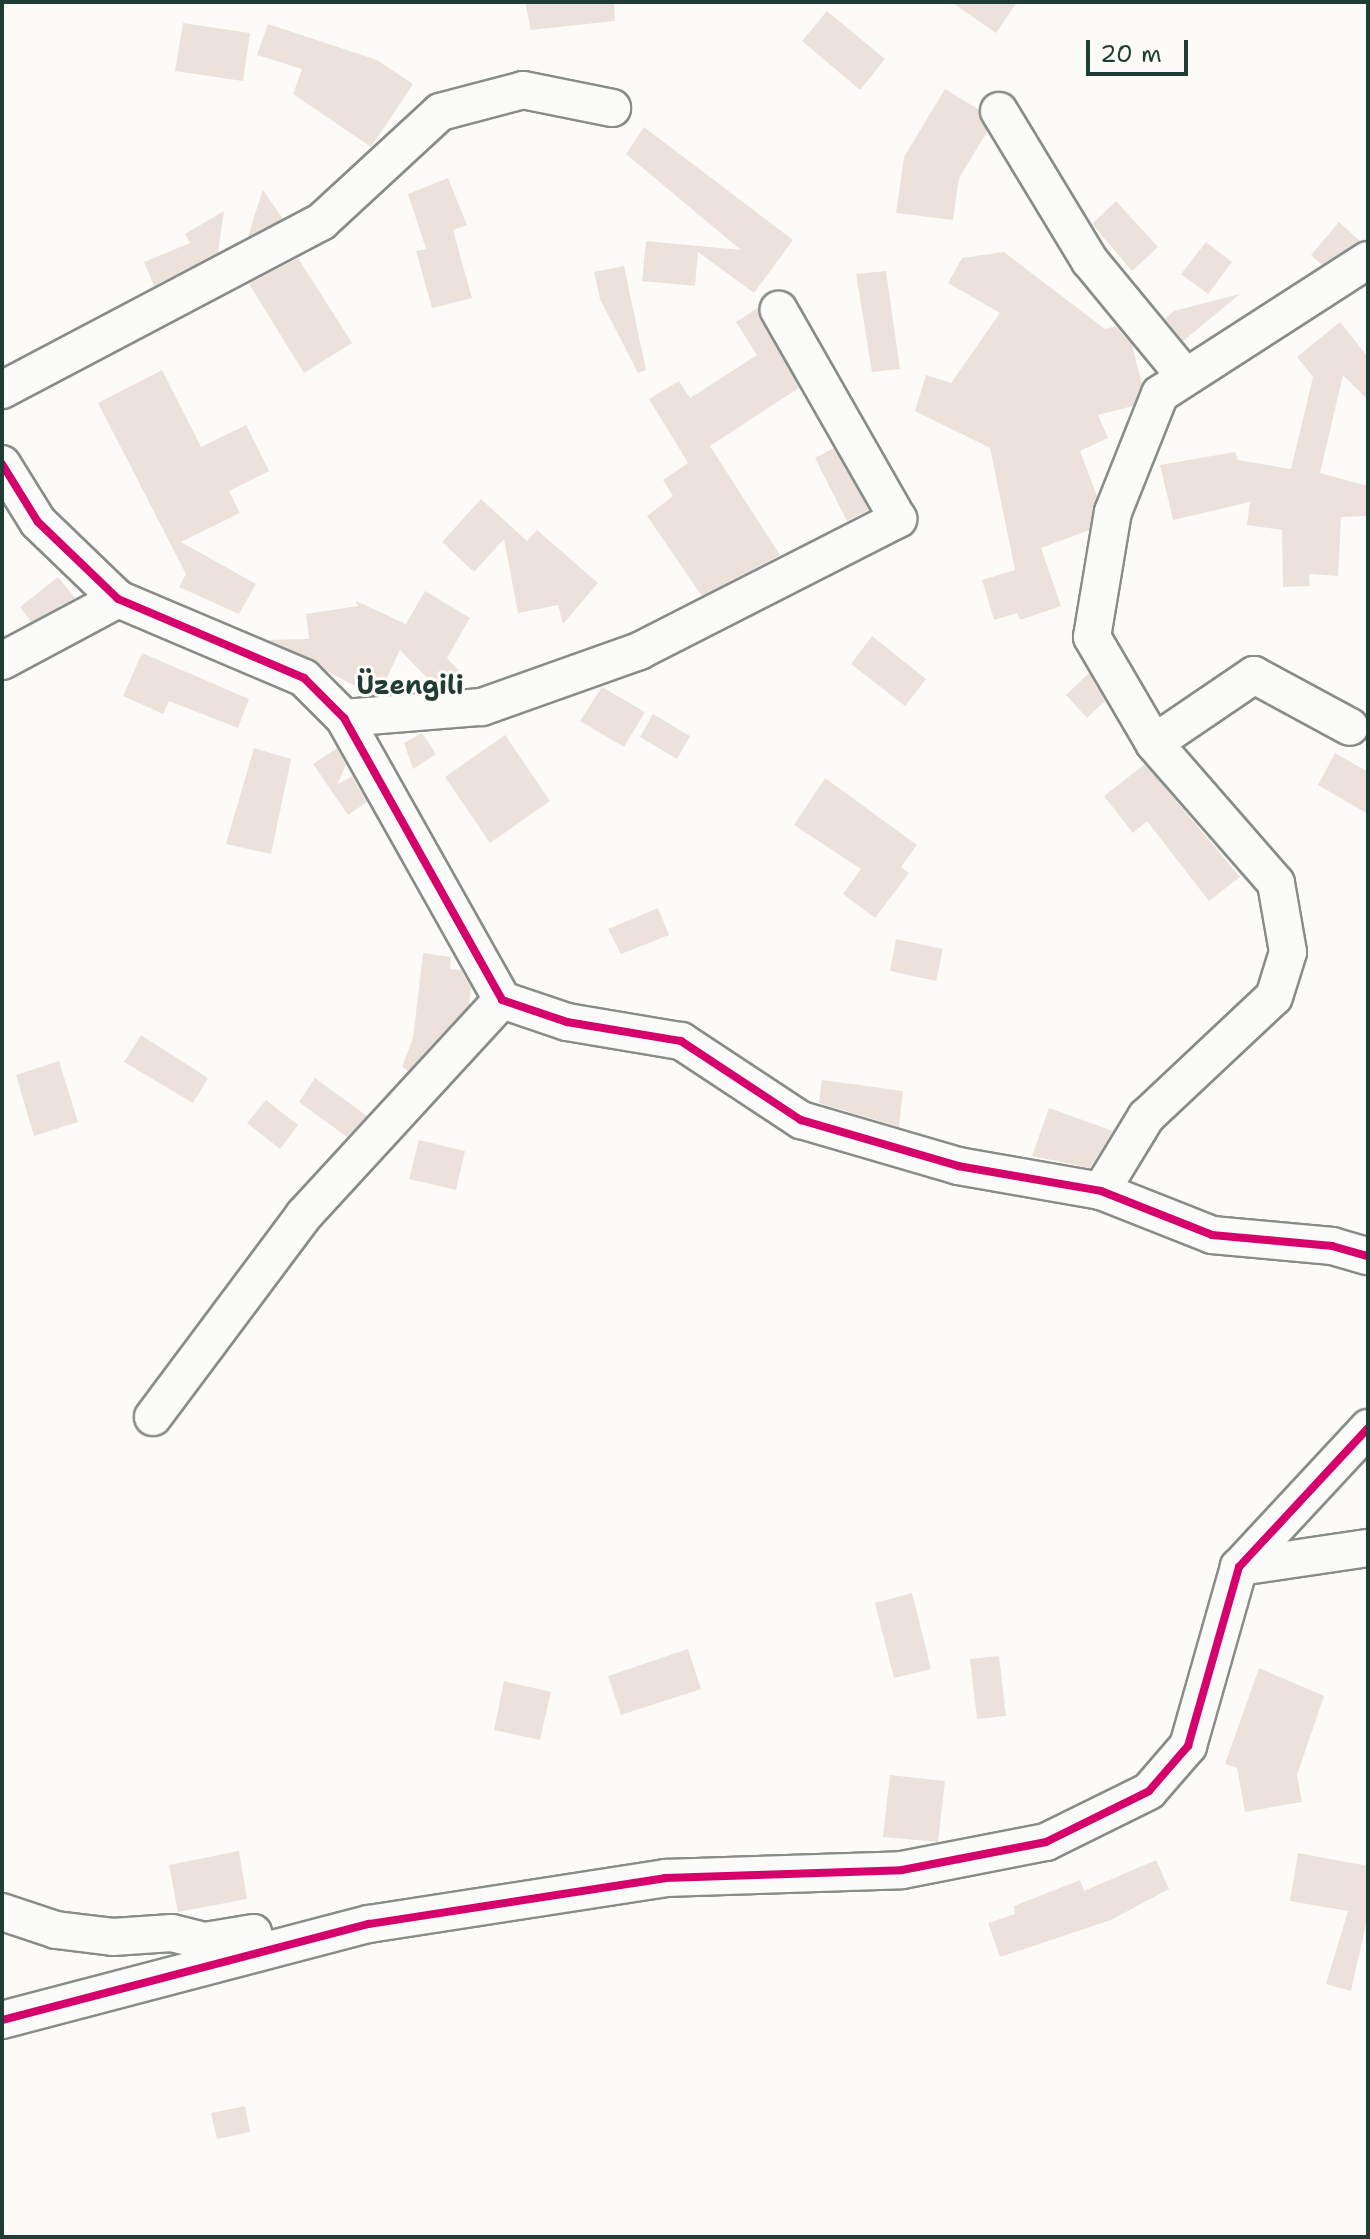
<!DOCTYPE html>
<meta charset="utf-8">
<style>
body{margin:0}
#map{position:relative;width:1370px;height:2239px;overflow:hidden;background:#fcfbf8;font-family:"Shantell Sans",sans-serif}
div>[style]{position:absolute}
.building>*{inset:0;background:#ece2db}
.roads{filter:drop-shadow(2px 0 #888d8a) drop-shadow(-2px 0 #888d8a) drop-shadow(0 2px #888d8a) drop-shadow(0 -2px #888d8a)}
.minor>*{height:36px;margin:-18px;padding:0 18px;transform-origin:18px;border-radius:18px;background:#fbfbf9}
.cycleway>*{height:8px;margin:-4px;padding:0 4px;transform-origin:4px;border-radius:4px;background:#d6006c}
span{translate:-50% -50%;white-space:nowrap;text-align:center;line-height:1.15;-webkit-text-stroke:6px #fdfcf7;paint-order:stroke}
.quarter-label{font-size:26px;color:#1f3d34;font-weight:700}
.frame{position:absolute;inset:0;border:4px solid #1f3d34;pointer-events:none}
.scale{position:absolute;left:1086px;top:40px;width:102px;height:36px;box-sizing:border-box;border:4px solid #1f3d34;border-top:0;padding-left:10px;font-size:24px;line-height:28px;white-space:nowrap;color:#1f3d34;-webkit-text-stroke:6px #fdfcf7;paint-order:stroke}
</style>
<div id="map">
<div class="building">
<div style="clip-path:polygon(525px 2px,614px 2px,615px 21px,531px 30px)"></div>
<div style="clip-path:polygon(951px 2px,1017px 2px,996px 33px)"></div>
<div style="clip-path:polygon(827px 11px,885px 59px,860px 90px,802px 41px)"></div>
<div style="clip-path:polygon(183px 23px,250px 33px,243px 81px,175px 71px)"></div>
<div style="clip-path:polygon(268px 24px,377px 60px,413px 84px,371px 147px,293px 94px,302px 69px,257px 55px)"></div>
<div style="clip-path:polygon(945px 89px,978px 109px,987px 132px,959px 178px,953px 220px,896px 213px,904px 157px)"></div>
<div style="clip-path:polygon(644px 127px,793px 240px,754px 293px,698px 252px,695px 286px,642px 281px,646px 241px,741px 250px,626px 154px)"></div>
<div style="clip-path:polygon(448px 178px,467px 225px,453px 230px,472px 298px,432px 308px,416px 251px,426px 249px,408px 194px)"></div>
<div style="clip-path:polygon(263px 190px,283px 219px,248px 237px,254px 217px)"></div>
<div style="clip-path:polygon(1116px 201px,1158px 247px,1132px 271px,1092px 224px)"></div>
<div style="clip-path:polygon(224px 211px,218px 253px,154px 286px,144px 262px,190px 243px,185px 234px)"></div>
<div style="clip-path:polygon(1339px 222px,1360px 241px,1322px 265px,1311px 255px)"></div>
<div style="clip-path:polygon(1206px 242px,1232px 262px,1208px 294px,1181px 274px)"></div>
<div style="clip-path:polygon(1004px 252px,1105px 329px,1116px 326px,1132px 345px,1142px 384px,1133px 406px,1098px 415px,1108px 438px,1080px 451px,1097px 496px,1089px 530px,1041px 548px,1061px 606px,1020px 620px,1017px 613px,994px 620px,982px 580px,1015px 570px,990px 448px,915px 411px,926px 375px,951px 383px,1000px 313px,948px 283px,962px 258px)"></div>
<div style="clip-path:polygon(298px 258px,352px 343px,304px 373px,249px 284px)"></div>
<div style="clip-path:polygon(624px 266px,646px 370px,638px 373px,600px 299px,594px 272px)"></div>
<div style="clip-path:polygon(886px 271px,900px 369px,872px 372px,856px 274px)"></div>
<div style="clip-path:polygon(1240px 294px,1183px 341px,1165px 319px,1174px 311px)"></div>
<div style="clip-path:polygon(759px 307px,799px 388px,710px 446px,780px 555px,702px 596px,647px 516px,673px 496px,663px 480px,688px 463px,649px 399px,679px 381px,690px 398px,757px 355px,736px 322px)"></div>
<div style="clip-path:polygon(1340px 322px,1368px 357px,1368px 400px,1343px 375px,1320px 473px,1368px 486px,1368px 516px,1341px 517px,1338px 576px,1309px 574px,1310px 586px,1283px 587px,1282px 530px,1247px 525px,1250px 502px,1173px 520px,1160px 465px,1235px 452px,1238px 460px,1291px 469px,1313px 377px,1297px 357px)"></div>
<div style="clip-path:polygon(162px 370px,201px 447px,246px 425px,269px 471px,229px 491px,240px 513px,181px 542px,256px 584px,239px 614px,179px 587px,186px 574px,98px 403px)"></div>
<div style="clip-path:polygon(834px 448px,869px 510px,847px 521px,815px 458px)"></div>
<div style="clip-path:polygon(481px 499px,527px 541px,537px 530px,598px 583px,563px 624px,558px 605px,518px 613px,504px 539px,474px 572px,442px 542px)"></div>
<div style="clip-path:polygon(58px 577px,75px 598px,31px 622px,20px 607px)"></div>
<div style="clip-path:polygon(425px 591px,470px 618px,447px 658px,465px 677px,454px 688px,438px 689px,400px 650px,379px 694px,372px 695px,268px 640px,309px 639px,306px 614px,358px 606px,356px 601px,406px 624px)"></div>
<div style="clip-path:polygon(872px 636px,926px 679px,905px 706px,851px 664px)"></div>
<div style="clip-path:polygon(142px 653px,249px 699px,238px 728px,169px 701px,163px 714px,123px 696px)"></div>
<div style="clip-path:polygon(1089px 673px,1105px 701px,1087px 718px,1066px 695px)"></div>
<div style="clip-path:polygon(602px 687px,645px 712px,624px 747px,580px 721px)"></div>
<div style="clip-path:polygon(653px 714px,690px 736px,677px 759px,640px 737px)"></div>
<div style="clip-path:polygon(422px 733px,436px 754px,413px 769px,404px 743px)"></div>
<div style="clip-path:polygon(505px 735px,550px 801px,490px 843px,445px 777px)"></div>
<div style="clip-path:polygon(254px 748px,291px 759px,271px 854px,226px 844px)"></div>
<div style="clip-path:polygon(337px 748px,346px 765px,337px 785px,352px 776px,367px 802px,348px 815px,313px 764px)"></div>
<div style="clip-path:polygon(1335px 753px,1368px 772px,1368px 814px,1318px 785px)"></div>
<div style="clip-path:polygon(1145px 764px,1240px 877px,1209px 901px,1147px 821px,1133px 833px,1104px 796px)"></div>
<div style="clip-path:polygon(825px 778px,917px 845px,901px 867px,909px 873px,875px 918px,843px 894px,861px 869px,794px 825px)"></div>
<div style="clip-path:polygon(658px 908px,669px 935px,621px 954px,608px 929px)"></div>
<div style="clip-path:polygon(896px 939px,943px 949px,936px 981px,890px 971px)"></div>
<div style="clip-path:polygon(423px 953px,451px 957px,450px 969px,461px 970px,471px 987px,469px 1005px,408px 1071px,402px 1067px,413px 1038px)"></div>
<div style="clip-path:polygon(141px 1035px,208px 1078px,193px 1103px,124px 1062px)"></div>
<div style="clip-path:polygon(59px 1061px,78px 1122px,34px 1136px,16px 1075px)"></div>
<div style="clip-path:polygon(315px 1078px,367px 1116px,347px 1137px,299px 1102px)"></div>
<div style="clip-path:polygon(822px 1080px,903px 1091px,899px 1127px,819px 1103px)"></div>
<div style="clip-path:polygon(266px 1100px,298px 1125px,280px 1149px,247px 1123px)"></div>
<div style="clip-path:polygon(1049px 1108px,1113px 1131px,1090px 1168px,1032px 1156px)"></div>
<div style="clip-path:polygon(419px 1140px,465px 1151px,456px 1190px,409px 1179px)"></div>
<div style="clip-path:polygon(912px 1593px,931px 1669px,894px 1678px,875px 1603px)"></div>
<div style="clip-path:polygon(688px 1649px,701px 1689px,621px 1715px,608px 1676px)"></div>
<div style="clip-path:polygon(999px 1656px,1006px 1716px,977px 1719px,970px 1659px)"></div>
<div style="clip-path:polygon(1259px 1668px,1324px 1696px,1297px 1775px,1302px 1802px,1245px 1812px,1237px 1768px,1225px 1764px)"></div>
<div style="clip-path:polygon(504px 1681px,551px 1692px,540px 1740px,494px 1730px)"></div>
<div style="clip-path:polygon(890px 1775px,945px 1781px,938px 1842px,883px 1837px)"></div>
<div style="clip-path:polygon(239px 1851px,247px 1899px,178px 1912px,169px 1865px)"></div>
<div style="clip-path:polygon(1298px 1853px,1368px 1866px,1368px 1915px,1351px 1991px,1326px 1984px,1348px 1911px,1290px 1901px)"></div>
<div style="clip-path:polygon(1156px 1860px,1169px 1889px,1111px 1920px,1000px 1957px,988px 1923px,1015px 1914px,1014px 1906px,1080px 1880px,1084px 1891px)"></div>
<div style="clip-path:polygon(245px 2106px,250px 2132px,217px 2139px,211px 2113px)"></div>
</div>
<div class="roads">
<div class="minor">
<div style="left:999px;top:111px;width:175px;rotate:58.8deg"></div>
<div style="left:1090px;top:261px;width:148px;rotate:50.5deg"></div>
<div style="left:2px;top:390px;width:361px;rotate:-27.8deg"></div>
<div style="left:321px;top:222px;width:162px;rotate:-42.7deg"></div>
<div style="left:440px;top:112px;width:86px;rotate:-14.8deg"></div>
<div style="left:523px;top:90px;width:91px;rotate:11.4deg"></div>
<div style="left:2px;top:464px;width:68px;rotate:58.2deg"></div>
<div style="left:38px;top:522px;width:111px;rotate:43.9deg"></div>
<div style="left:118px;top:599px;width:202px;rotate:23deg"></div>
<div style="left:304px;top:678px;width:57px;rotate:45deg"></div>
<div style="left:344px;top:718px;width:323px;rotate:60.7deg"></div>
<div style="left:502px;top:1000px;width:69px;rotate:18.7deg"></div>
<div style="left:567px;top:1022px;width:116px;rotate:9.5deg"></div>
<div style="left:681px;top:1041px;width:144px;rotate:33.4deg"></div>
<div style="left:801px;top:1120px;width:164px;rotate:16.3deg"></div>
<div style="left:958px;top:1166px;width:145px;rotate:9.9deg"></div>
<div style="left:1101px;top:1191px;width:119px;rotate:21.6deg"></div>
<div style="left:1212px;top:1235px;width:121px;rotate:5.2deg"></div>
<div style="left:1332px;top:1246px;width:37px;rotate:16deg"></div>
<div style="left:2px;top:661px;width:132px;rotate:-28.1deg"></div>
<div style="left:344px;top:718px;width:138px;rotate:-4.6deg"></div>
<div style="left:482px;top:707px;width:167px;rotate:-19.6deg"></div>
<div style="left:639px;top:651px;width:291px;rotate:-27deg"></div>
<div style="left:898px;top:519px;width:241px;rotate:-119.7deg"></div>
<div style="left:1154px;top:743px;width:121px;rotate:-34.2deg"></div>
<div style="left:1254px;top:675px;width:109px;rotate:28.4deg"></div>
<div style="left:1101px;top:1191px;width:87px;rotate:-58.7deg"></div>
<div style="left:1146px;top:1117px;width:175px;rotate:-43.2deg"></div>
<div style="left:1274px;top:997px;width:47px;rotate:-72.7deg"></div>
<div style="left:1288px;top:952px;width:70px;rotate:-99.9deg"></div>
<div style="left:1276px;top:883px;width:186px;rotate:-131.1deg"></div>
<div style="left:1154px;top:743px;width:123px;rotate:-120.3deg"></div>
<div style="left:1092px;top:637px;width:127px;rotate:-80.5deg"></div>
<div style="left:1113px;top:512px;width:127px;rotate:-68.3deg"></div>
<div style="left:1160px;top:394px;width:247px;rotate:-32.8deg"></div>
<div style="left:153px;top:1417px;width:252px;rotate:-53.2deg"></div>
<div style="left:304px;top:1215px;width:292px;rotate:-47.4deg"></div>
<div style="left:1239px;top:1567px;width:130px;rotate:-8.4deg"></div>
<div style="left:2px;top:1912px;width:57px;rotate:18.4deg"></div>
<div style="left:56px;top:1930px;width:57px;rotate:7deg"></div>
<div style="left:113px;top:1937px;width:59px;rotate:-3.9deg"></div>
<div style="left:172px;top:1933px;width:34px;rotate:14deg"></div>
<div style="left:205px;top:1941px;width:49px;rotate:-9.5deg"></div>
<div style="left:2px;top:2020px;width:379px;rotate:-14.7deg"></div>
<div style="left:369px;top:1924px;width:300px;rotate:-8.8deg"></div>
<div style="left:665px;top:1878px;width:237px;rotate:-1.9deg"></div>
<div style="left:902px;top:1870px;width:147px;rotate:-11deg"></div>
<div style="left:1046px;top:1842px;width:115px;rotate:-26.3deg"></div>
<div style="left:1149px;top:1791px;width:60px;rotate:-49.1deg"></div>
<div style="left:1188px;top:1746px;width:186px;rotate:-74.1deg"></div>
<div style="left:1239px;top:1567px;width:190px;rotate:-47.1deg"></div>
</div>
</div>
<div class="cycleway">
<div style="left:2px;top:464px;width:68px;rotate:58.2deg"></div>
<div style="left:38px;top:522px;width:111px;rotate:43.9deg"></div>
<div style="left:118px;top:599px;width:202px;rotate:23deg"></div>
<div style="left:304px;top:678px;width:57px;rotate:45deg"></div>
<div style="left:344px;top:718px;width:323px;rotate:60.7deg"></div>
<div style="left:502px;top:1000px;width:69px;rotate:18.7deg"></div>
<div style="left:567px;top:1022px;width:116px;rotate:9.5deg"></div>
<div style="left:681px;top:1041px;width:144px;rotate:33.4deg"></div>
<div style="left:801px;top:1120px;width:164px;rotate:16.3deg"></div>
<div style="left:958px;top:1166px;width:145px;rotate:9.9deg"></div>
<div style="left:1101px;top:1191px;width:119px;rotate:21.6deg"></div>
<div style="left:1212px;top:1235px;width:121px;rotate:5.2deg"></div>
<div style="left:1332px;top:1246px;width:37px;rotate:16deg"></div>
<div style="left:2px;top:2020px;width:379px;rotate:-14.7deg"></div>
<div style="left:369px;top:1924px;width:300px;rotate:-8.8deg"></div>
<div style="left:665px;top:1878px;width:237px;rotate:-1.9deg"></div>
<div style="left:902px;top:1870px;width:147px;rotate:-11deg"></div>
<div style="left:1046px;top:1842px;width:115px;rotate:-26.3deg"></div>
<div style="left:1149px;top:1791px;width:60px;rotate:-49.1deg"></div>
<div style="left:1188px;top:1746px;width:186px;rotate:-74.1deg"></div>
<div style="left:1239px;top:1567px;width:190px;rotate:-47.1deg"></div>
</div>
<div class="quarter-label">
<span style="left:410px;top:685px">Üzengili</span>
</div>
<div class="frame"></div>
<div class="scale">20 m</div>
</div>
